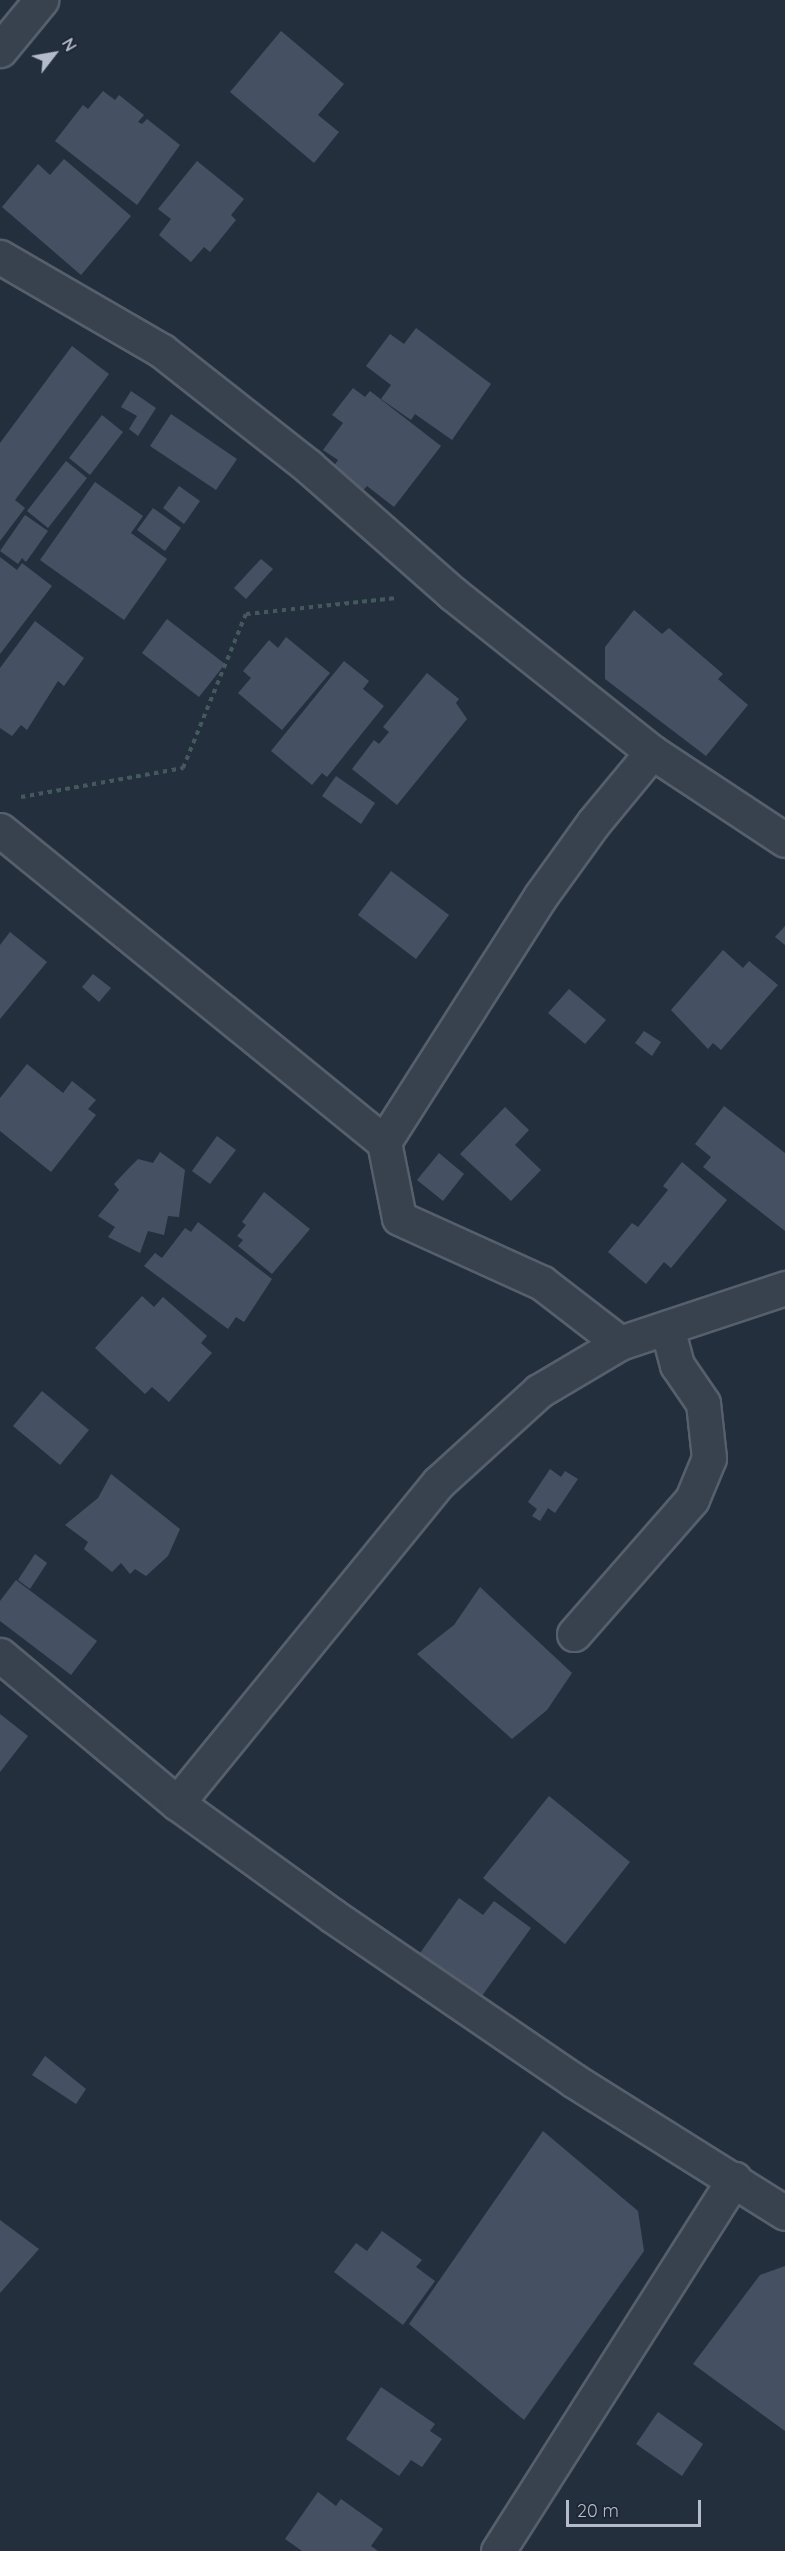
<!DOCTYPE html>
<style>
body{margin:0}
#map{position:relative;width:785px;height:2551px;overflow:hidden;background:#242f3e;font-family:Quicksand,sans-serif}
div>[style]{position:absolute}
.building>*{inset:0;background:#455162}
.path>*{height:4px;margin-top:-2px;transform-origin:0;background:repeating-linear-gradient(90deg,#44595c 0 4.5px,transparent 0 9px)}
.roads{filter:drop-shadow(2px 0 #565f6c) drop-shadow(-2px 0 #565f6c) drop-shadow(0 2px #565f6c) drop-shadow(0 -2px #565f6c)}
.street>*{height:33px;margin:-16.5px;padding:0 16.5px;transform-origin:16.5px;border-radius:16.5px;background:#38414e}
span{translate:-50% -50%;white-space:nowrap;text-align:center;line-height:1.15;-webkit-text-stroke:4.5px #1d2633;paint-order:stroke}
.north{position:absolute;left:24px;top:24px;width:60px;height:60px;-webkit-text-stroke:4px #1d2633;paint-order:stroke;rotate:59deg;font-size:16px;font-weight:700;line-height:24px;text-align:center;color:#b4bcc9}
.north::after{content:'';display:block;margin:auto;width:21px;height:27px;background:#b4bcc9;clip-path:polygon(50% 0,100% 100%,50% 72%,0 100%)}
.scale{position:absolute;left:566px;top:2500px;width:135px;height:27px;box-sizing:border-box;border:3px solid #b4bcc9;border-top:0;padding-left:8px;font-size:18px;line-height:21px;white-space:nowrap;color:#b4bcc9;-webkit-text-stroke:4px #1d2633;paint-order:stroke}
</style>
<div id="map">
<div class="building">
<div style="clip-path:polygon(281px 31px,344px 84px,318px 115px,339px 132px,314px 163px,230px 92px)"></div>
<div style="clip-path:polygon(103px 91px,115px 100px,119px 95px,144px 115px,138px 122px,142px 124px,147px 119px,180px 145px,137px 205px,55px 141px,83px 105px,88px 109px)"></div>
<div style="clip-path:polygon(64px 159px,131px 216px,81px 275px,2px 207px,38px 164px,50px 175px)"></div>
<div style="clip-path:polygon(197px 161px,244px 199px,231px 215px,236px 220px,210px 252px,204px 247px,191px 262px,159px 235px,171px 219px,158px 209px)"></div>
<div style="clip-path:polygon(416px 328px,491px 384px,452px 440px,415px 414px,411px 420px,381px 399px,391px 385px,366px 366px,390px 334px,404px 344px)"></div>
<div style="clip-path:polygon(72px 346px,109px 374px,15px 500px,25px 508px,0 541px,0 443px)"></div>
<div style="clip-path:polygon(353px 388px,365px 397px,370px 391px,441px 446px,394px 507px,367px 486px,361px 493px,331px 470px,338px 460px,323px 450px,343px 423px,332px 415px)"></div>
<div style="clip-path:polygon(131px 391px,156px 408px,138px 436px,129px 429px,137px 416px,121px 407px)"></div>
<div style="clip-path:polygon(171px 414px,237px 459px,216px 490px,150px 446px)"></div>
<div style="clip-path:polygon(102px 415px,123px 432px,90px 475px,69px 458px)"></div>
<div style="clip-path:polygon(66px 461px,87px 478px,48px 528px,27px 511px)"></div>
<div style="clip-path:polygon(95px 482px,143px 516px,131px 533px,167px 559px,124px 620px,40px 560px)"></div>
<div style="clip-path:polygon(179px 486px,200px 501px,184px 524px,163px 508px)"></div>
<div style="clip-path:polygon(153px 508px,181px 528px,165px 551px,137px 530px)"></div>
<div style="clip-path:polygon(25px 515px,48px 531px,26px 562px,22px 558px,18px 564px,0 551px)"></div>
<div style="clip-path:polygon(0 557px,17px 570px,22px 563px,52px 586px,0 654px)"></div>
<div style="clip-path:polygon(261px 559px,273px 569px,246px 599px,234px 588px)"></div>
<div style="clip-path:polygon(634px 610px,662px 634px,669px 628px,723px 674px,718px 679px,748px 705px,706px 756px,605px 679px,605px 647px)"></div>
<div style="clip-path:polygon(167px 619px,225px 664px,199px 697px,142px 653px)"></div>
<div style="clip-path:polygon(35px 621px,84px 658px,64px 686px,58px 681px,27px 730px,21px 725px,12px 736px,0 728px,0 668px)"></div>
<div style="clip-path:polygon(286px 637px,330px 673px,282px 730px,238px 693px,251px 678px,243px 671px,269px 640px,278px 648px)"></div>
<div style="clip-path:polygon(344px 661px,369px 681px,363px 689px,384px 706px,327px 777px,322px 773px,312px 785px,271px 751px)"></div>
<div style="clip-path:polygon(427px 673px,459px 699px,456px 703px,467px 719px,397px 805px,352px 769px,374px 740px,379px 744px,389px 732px,383px 727px)"></div>
<div style="clip-path:polygon(336px 776px,375px 803px,361px 824px,322px 796px)"></div>
<div style="clip-path:polygon(391px 871px,449px 915px,416px 959px,358px 915px)"></div>
<div style="clip-path:polygon(785px 926px,785px 945px,775px 937px)"></div>
<div style="clip-path:polygon(10px 932px,47px 962px,0 1019px,0 945px)"></div>
<div style="clip-path:polygon(723px 950px,743px 968px,749px 961px,778px 985px,721px 1050px,713px 1043px,708px 1049px,671px 1010px)"></div>
<div style="clip-path:polygon(93px 974px,111px 988px,99px 1002px,82px 987px)"></div>
<div style="clip-path:polygon(569px 989px,606px 1020px,585px 1044px,548px 1013px)"></div>
<div style="clip-path:polygon(644px 1031px,661px 1042px,652px 1056px,635px 1043px)"></div>
<div style="clip-path:polygon(27px 1064px,63px 1093px,72px 1081px,96px 1100px,88px 1109px,96px 1115px,51px 1172px,0 1131px,0 1098px)"></div>
<div style="clip-path:polygon(724px 1106px,785px 1153px,785px 1231px,703px 1167px,711px 1157px,695px 1144px)"></div>
<div style="clip-path:polygon(505px 1107px,529px 1130px,515px 1145px,541px 1170px,511px 1201px,460px 1154px)"></div>
<div style="clip-path:polygon(217px 1136px,236px 1150px,210px 1184px,192px 1171px)"></div>
<div style="clip-path:polygon(160px 1152px,185px 1170px,179px 1217px,168px 1216px,164px 1235px,148px 1231px,140px 1253px,108px 1237px,115px 1227px,98px 1216px,119px 1190px,114px 1184px,129px 1168px,138px 1159px,153px 1163px)"></div>
<div style="clip-path:polygon(439px 1153px,464px 1174px,443px 1201px,417px 1180px)"></div>
<div style="clip-path:polygon(682px 1162px,727px 1200px,671px 1268px,664px 1262px,646px 1284px,608px 1252px,632px 1223px,638px 1227px,668px 1190px,663px 1186px)"></div>
<div style="clip-path:polygon(264px 1192px,310px 1229px,272px 1274px,238px 1246px,243px 1240px,237px 1236px,246px 1225px,242px 1222px)"></div>
<div style="clip-path:polygon(198px 1222px,272px 1279px,244px 1322px,236px 1317px,228px 1329px,144px 1266px,155px 1253px,162px 1258px,185px 1228px,191px 1232px)"></div>
<div style="clip-path:polygon(142px 1296px,154px 1307px,163px 1297px,207px 1336px,201px 1343px,212px 1353px,169px 1402px,152px 1387px,145px 1394px,95px 1348px)"></div>
<div style="clip-path:polygon(42px 1391px,89px 1430px,60px 1465px,13px 1426px)"></div>
<div style="clip-path:polygon(550px 1469px,561px 1477px,565px 1471px,578px 1479px,555px 1513px,548px 1508px,540px 1521px,532px 1516px,537px 1509px,528px 1502px)"></div>
<div style="clip-path:polygon(111px 1474px,180px 1529px,168px 1556px,146px 1576px,135px 1569px,130px 1574px,121px 1563px,112px 1572px,84px 1549px,88px 1542px,65px 1525px,98px 1498px)"></div>
<div style="clip-path:polygon(35px 1554px,47px 1563px,30px 1589px,18px 1580px)"></div>
<div style="clip-path:polygon(16px 1580px,97px 1641px,71px 1675px,0 1621px,0 1601px)"></div>
<div style="clip-path:polygon(480px 1587px,572px 1673px,547px 1710px,512px 1739px,417px 1654px,454px 1625px)"></div>
<div style="clip-path:polygon(0 1714px,28px 1736px,0 1772px)"></div>
<div style="clip-path:polygon(549px 1796px,630px 1862px,565px 1944px,483px 1878px)"></div>
<div style="clip-path:polygon(459px 1898px,483px 1915px,494px 1901px,531px 1928px,479px 2000px,418px 1956px)"></div>
<div style="clip-path:polygon(45px 2056px,86px 2089px,76px 2104px,32px 2075px)"></div>
<div style="clip-path:polygon(543px 2131px,638px 2211px,644px 2251px,524px 2420px,409px 2324px)"></div>
<div style="clip-path:polygon(0 2220px,39px 2249px,0 2293px)"></div>
<div style="clip-path:polygon(382px 2231px,422px 2260px,416px 2267px,435px 2281px,403px 2325px,334px 2272px,356px 2243px,367px 2251px)"></div>
<div style="clip-path:polygon(785px 2266px,785px 2431px,693px 2364px,760px 2275px)"></div>
<div style="clip-path:polygon(381px 2387px,435px 2424px,430px 2431px,442px 2439px,422px 2467px,411px 2460px,399px 2476px,346px 2439px)"></div>
<div style="clip-path:polygon(658px 2412px,703px 2444px,682px 2476px,636px 2444px)"></div>
<div style="clip-path:polygon(318px 2492px,336px 2506px,341px 2499px,383px 2529px,371px 2546px,378px 2551px,302px 2551px,285px 2539px)"></div>
</div>
<div class="path">
<div style="left:21px;top:797px;width:165px;rotate:-10.1deg"></div>
<div style="left:183px;top:768px;width:166px;rotate:-67.8deg"></div>
<div style="left:246px;top:614px;width:151px;rotate:-6.1deg"></div>
</div>
<div class="roads">
<div class="street">
<div style="left:0;top:50px;width:65px;rotate:-50.6deg"></div>
<div style="left:0;top:257px;width:187px;rotate:30.1deg"></div>
<div style="left:162px;top:351px;width:186px;rotate:38.2deg"></div>
<div style="left:308px;top:466px;width:192px;rotate:41.4deg"></div>
<div style="left:452px;top:593px;width:256px;rotate:38.5deg"></div>
<div style="left:652px;top:752px;width:91px;rotate:129.6deg"></div>
<div style="left:594px;top:822px;width:92px;rotate:125.8deg"></div>
<div style="left:540px;top:897px;width:290px;rotate:122.5deg"></div>
<div style="left:652px;top:752px;width:159px;rotate:33.5deg"></div>
<div style="left:0;top:830px;width:495px;rotate:39.1deg"></div>
<div style="left:384px;top:1142px;width:77px;rotate:78.8deg"></div>
<div style="left:399px;top:1218px;width:157px;rotate:24.4deg"></div>
<div style="left:542px;top:1283px;width:98px;rotate:37.6deg"></div>
<div style="left:574px;top:1634px;width:179px;rotate:-48.8deg"></div>
<div style="left:692px;top:1499px;width:44px;rotate:-67.5deg"></div>
<div style="left:709px;top:1458px;width:55px;rotate:-96.2deg"></div>
<div style="left:703px;top:1403px;width:46px;rotate:-124.4deg"></div>
<div style="left:677px;top:1365px;width:39px;rotate:-105deg"></div>
<div style="left:0;top:1655px;width:231px;rotate:39.9deg"></div>
<div style="left:177px;top:1803px;width:193px;rotate:35.9deg"></div>
<div style="left:333px;top:1916px;width:291px;rotate:34.3deg"></div>
<div style="left:573px;top:2080px;width:250px;rotate:32.1deg"></div>
<div style="left:177px;top:1803px;width:414px;rotate:-50.8deg"></div>
<div style="left:439px;top:1482px;width:135px;rotate:-42.3deg"></div>
<div style="left:539px;top:1391px;width:94px;rotate:-30.7deg"></div>
<div style="left:620px;top:1343px;width:174px;rotate:-18.4deg"></div>
<div style="left:498px;top:2551px;width:441px;rotate:-57.6deg"></div>
</div>
</div>
<div class="north">N</div>
<div class="scale">20 m</div>
</div>
